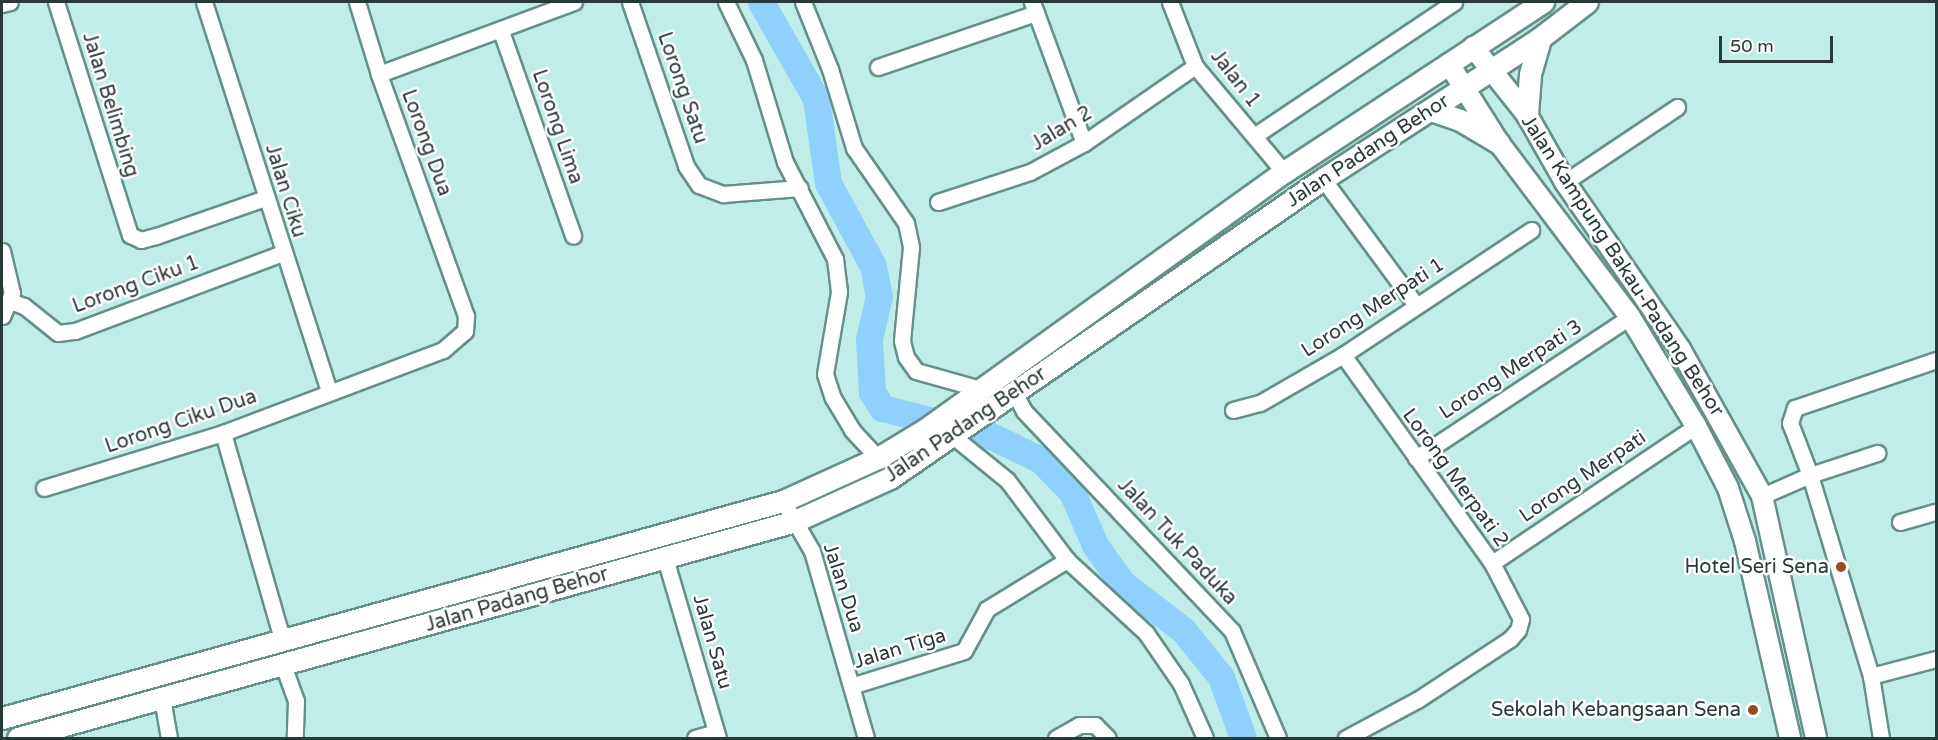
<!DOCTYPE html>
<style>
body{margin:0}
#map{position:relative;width:1938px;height:740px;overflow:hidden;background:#c0ede7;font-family:"Varela Round",sans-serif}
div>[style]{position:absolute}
.river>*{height:27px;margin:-13.5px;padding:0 13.5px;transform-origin:13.5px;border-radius:13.5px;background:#90d0fd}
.roads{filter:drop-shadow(2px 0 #65908a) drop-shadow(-2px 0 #65908a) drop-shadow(0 2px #65908a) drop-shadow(0 -2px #65908a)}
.minor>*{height:15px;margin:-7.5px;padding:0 7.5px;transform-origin:7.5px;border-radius:7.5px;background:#fff}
.tertiary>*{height:20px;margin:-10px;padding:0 10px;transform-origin:10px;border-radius:10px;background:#fff}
.secondary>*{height:21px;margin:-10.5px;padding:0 10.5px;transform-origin:10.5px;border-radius:10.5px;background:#fff}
.dots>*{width:16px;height:16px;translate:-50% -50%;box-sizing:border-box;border:3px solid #fff;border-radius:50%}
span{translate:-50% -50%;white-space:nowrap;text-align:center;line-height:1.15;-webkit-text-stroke:5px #fff;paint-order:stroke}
.street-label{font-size:20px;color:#283a38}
.poi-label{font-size:20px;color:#283a38}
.right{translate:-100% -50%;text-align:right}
.frame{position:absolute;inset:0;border:3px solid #283a38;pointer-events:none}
.scale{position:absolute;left:1719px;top:36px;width:114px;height:27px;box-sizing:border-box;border:3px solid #283a38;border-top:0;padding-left:8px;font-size:18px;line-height:21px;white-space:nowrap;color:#283a38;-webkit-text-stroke:4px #fff;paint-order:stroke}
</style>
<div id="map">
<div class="river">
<div style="left:761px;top:2px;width:112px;rotate:60.4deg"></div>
<div style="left:816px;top:99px;width:85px;rotate:81.9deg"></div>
<div style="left:828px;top:183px;width:94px;rotate:61.5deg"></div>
<div style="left:873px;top:266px;width:31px;rotate:79deg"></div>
<div style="left:879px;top:296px;width:44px;rotate:103.1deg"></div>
<div style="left:869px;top:339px;width:53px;rotate:86.8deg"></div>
<div style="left:872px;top:392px;width:19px;rotate:58deg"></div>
<div style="left:882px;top:408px;width:110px;rotate:14.2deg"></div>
<div style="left:989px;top:435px;width:58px;rotate:25.7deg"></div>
<div style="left:1041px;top:460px;width:45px;rotate:45.9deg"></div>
<div style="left:1072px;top:492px;width:58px;rotate:66.5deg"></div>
<div style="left:1095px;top:545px;width:47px;rotate:54.6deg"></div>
<div style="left:1122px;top:583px;width:77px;rotate:37.6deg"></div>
<div style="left:1183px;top:630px;width:60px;rotate:51deg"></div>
<div style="left:1221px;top:677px;width:65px;rotate:70.2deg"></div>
</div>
<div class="roads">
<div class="minor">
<div style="left:56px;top:2px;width:244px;rotate:72.4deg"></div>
<div style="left:130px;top:235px;width:12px;rotate:24deg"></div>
<div style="left:141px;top:240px;width:16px;rotate:-15deg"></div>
<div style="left:156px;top:236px;width:115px;rotate:-19.2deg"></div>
<div style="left:204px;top:2px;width:409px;rotate:72.2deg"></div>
<div style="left:630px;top:2px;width:173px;rotate:71.1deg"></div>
<div style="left:686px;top:166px;width:23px;rotate:56deg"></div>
<div style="left:699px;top:185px;width:26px;rotate:21deg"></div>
<div style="left:723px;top:194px;width:77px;rotate:-4.5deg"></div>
<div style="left:726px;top:2px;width:64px;rotate:64.2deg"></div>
<div style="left:754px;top:60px;width:107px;rotate:73.1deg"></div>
<div style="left:785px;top:162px;width:109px;rotate:62.7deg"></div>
<div style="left:835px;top:259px;width:33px;rotate:83deg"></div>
<div style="left:839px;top:292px;width:83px;rotate:99.7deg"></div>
<div style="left:825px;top:374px;width:25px;rotate:72deg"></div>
<div style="left:833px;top:398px;width:37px;rotate:59deg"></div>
<div style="left:852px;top:430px;width:38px;rotate:47deg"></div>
<div style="left:803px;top:2px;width:72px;rotate:68.1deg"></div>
<div style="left:830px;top:69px;width:83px;rotate:73.1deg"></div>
<div style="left:854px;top:148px;width:91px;rotate:55.3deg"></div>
<div style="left:906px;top:223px;width:25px;rotate:78deg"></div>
<div style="left:911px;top:247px;width:94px;rotate:95.5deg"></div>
<div style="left:902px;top:341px;width:16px;rotate:76deg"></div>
<div style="left:906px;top:357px;width:17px;rotate:54deg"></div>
<div style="left:916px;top:371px;width:67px;rotate:15.5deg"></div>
<div style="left:1032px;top:2px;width:150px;rotate:69.8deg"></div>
<div style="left:1170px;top:2px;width:69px;rotate:68.7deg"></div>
<div style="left:1195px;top:66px;width:138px;rotate:50deg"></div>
<div style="left:2px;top:4px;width:8px;rotate:-14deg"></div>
<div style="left:501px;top:31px;width:217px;rotate:70.6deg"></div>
<div style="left:878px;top:67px;width:167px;rotate:-18.9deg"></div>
<div style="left:379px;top:74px;width:208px;rotate:-20.3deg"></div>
<div style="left:1254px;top:136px;width:241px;rotate:-33.8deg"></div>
<div style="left:1323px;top:179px;width:155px;rotate:53.6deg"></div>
<div style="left:1565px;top:182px;width:135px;rotate:-33.8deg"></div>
<div style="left:938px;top:202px;width:97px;rotate:-18.1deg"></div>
<div style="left:1030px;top:172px;width:61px;rotate:-28.2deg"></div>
<div style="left:1084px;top:143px;width:135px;rotate:-34.7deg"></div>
<div style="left:2px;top:251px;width:43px;rotate:76.6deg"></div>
<div style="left:12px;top:293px;width:25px;rotate:113deg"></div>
<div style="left:10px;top:301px;width:15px;rotate:20deg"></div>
<div style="left:24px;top:306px;width:43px;rotate:38.5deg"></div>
<div style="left:58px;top:333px;width:17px;rotate:-7deg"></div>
<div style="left:75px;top:331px;width:221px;rotate:-20.6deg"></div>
<div style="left:1343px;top:355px;width:256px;rotate:54.4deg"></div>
<div style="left:1492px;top:563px;width:63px;rotate:62.6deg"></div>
<div style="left:1521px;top:619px;width:11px;rotate:105deg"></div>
<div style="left:1518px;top:630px;width:12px;rotate:132deg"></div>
<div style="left:1510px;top:639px;width:111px;rotate:146.7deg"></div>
<div style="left:1417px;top:700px;width:81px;rotate:151.8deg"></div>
<div style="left:1015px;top:394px;width:19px;rotate:62deg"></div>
<div style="left:1024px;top:411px;width:303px;rotate:46.6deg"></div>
<div style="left:1232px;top:631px;width:116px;rotate:66.7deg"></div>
<div style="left:1233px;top:410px;width:28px;rotate:-15deg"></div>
<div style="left:1260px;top:403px;width:96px;rotate:-30deg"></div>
<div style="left:1343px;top:355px;width:226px;rotate:-33.6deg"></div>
<div style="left:223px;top:433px;width:217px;rotate:74deg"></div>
<div style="left:954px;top:437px;width:68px;rotate:39.1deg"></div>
<div style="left:1007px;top:480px;width:100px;rotate:53.1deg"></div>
<div style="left:1067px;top:560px;width:108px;rotate:42.7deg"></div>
<div style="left:1146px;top:633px;width:62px;rotate:55.5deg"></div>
<div style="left:1181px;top:684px;width:59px;rotate:66deg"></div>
<div style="left:1416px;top:458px;width:256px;rotate:-33.4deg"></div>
<div style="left:44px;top:488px;width:187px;rotate:-17.1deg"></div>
<div style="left:223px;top:433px;width:235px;rotate:-20.7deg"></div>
<div style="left:443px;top:350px;width:29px;rotate:-41deg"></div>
<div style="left:465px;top:331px;width:15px;rotate:-86deg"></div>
<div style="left:466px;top:316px;width:257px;rotate:-109.8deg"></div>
<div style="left:379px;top:74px;width:75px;rotate:-107deg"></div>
<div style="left:1762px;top:496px;width:52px;rotate:-23.6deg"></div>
<div style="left:1810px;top:475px;width:71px;rotate:-18.2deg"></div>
<div style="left:783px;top:501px;width:58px;rotate:59.9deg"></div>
<div style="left:812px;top:551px;width:195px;rotate:73.9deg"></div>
<div style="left:1900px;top:522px;width:37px;rotate:-16deg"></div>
<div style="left:665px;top:558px;width:188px;rotate:73.6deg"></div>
<div style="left:1492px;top:563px;width:246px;rotate:-33.9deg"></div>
<div style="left:283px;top:665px;width:38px;rotate:70deg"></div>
<div style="left:296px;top:701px;width:37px;rotate:92deg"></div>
<div style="left:1871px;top:676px;width:67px;rotate:-14.7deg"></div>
<div style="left:851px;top:686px;width:118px;rotate:-17.2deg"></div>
<div style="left:964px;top:651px;width:48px;rotate:-61.3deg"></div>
<div style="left:987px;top:609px;width:94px;rotate:-31.5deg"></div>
<div style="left:162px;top:698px;width:41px;rotate:80.1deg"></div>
<div style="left:695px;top:738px;width:22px;rotate:-16deg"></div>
<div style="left:1056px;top:738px;width:26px;rotate:-29deg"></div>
<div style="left:1079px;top:725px;width:16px"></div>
<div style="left:1095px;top:725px;width:18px;rotate:45deg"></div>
<div style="left:1881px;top:738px;width:63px;rotate:-99.2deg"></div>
<div style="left:1871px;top:676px;width:210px;rotate:-106.9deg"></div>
<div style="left:1810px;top:475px;width:56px;rotate:-111deg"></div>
<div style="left:1790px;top:423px;width:16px;rotate:-72deg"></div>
<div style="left:1795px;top:408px;width:149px;rotate:-18.8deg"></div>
</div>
<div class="tertiary">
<div style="left:1473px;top:47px;width:87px;rotate:51.5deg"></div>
<div style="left:1527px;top:115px;width:77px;rotate:60.4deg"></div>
<div style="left:1565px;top:182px;width:203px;rotate:55.4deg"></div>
<div style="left:1680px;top:349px;width:168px;rotate:60.8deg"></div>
<div style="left:1762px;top:496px;width:248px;rotate:77.4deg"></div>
<div style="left:1449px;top:64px;width:93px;rotate:57.7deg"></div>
<div style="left:1499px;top:143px;width:218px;rotate:53deg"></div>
<div style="left:1630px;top:317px;width:127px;rotate:58.8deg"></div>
<div style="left:1696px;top:426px;width:70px;rotate:62.7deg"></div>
<div style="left:1728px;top:488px;width:56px;rotate:72.2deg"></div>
<div style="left:1745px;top:541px;width:202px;rotate:77.1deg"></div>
</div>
<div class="secondary">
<div style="left:1431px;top:110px;width:31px;rotate:19deg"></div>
<div style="left:1460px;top:120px;width:45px;rotate:30.5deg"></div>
<div style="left:1527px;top:115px;width:41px;rotate:-85.8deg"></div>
<div style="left:1530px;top:74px;width:37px;rotate:-74deg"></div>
<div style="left:2px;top:718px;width:811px;rotate:-15.53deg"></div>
<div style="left:783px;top:501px;width:104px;rotate:-24.4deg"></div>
<div style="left:878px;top:458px;width:56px;rotate:-31.1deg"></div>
<div style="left:926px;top:429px;width:441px;rotate:-35.7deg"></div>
<div style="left:1284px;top:172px;width:310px;rotate:-33.3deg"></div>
<div style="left:18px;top:738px;width:807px;rotate:-15.6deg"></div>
<div style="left:795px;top:521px;width:104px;rotate:-24.4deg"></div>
<div style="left:890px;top:478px;width:526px;rotate:-34.63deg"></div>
<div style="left:1323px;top:179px;width:259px;rotate:-33deg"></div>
<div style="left:1540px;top:38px;width:59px;rotate:-37.5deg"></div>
</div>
</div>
<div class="dots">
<div style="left:1841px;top:567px;background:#924f1f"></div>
<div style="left:1753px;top:710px;background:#924f1f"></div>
</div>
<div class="street-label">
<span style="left:1235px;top:79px;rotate:52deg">Jalan 1</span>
<span style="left:682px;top:88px;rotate:71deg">Lorong Satu</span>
<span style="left:110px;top:105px;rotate:73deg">Jalan Belimbing</span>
<span style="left:557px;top:127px;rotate:71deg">Lorong Lima</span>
<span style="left:1062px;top:129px;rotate:-31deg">Jalan 2</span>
<span style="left:426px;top:143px;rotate:70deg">Lorong Dua</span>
<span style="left:1368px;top:151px;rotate:-33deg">Jalan Padang Behor</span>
<span style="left:285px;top:191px;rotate:73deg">Jalan Ciku</span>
<span style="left:1622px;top:266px;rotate:57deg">Jalan Kampung Bakau-Padang Behor</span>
<span style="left:136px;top:285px;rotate:-20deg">Lorong Ciku 1</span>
<span style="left:1373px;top:308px;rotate:-33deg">Lorong Merpati 1</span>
<span style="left:1511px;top:370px;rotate:-33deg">Lorong Merpati 3</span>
<span style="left:181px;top:422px;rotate:-19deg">Lorong Ciku Dua</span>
<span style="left:966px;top:425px;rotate:-34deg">Jalan Padang Behor</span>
<span style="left:1583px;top:477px;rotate:-34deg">Lorong Merpati</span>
<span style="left:1455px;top:478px;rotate:54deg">Lorong Merpati 2</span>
<span style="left:1177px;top:542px;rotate:47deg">Jalan Tuk Paduka</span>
<span style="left:843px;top:588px;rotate:72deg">Jalan Dua</span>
<span style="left:517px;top:600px;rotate:-16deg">Jalan Padang Behor</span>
<span style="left:712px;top:642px;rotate:74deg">Jalan Satu</span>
<span style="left:900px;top:649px;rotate:-17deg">Jalan Tiga</span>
</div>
<div class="poi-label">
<span class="right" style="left:1829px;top:567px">Hotel Seri Sena</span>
<span class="right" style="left:1741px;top:710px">Sekolah Kebangsaan Sena</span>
</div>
<div class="frame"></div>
<div class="scale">50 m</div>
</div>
